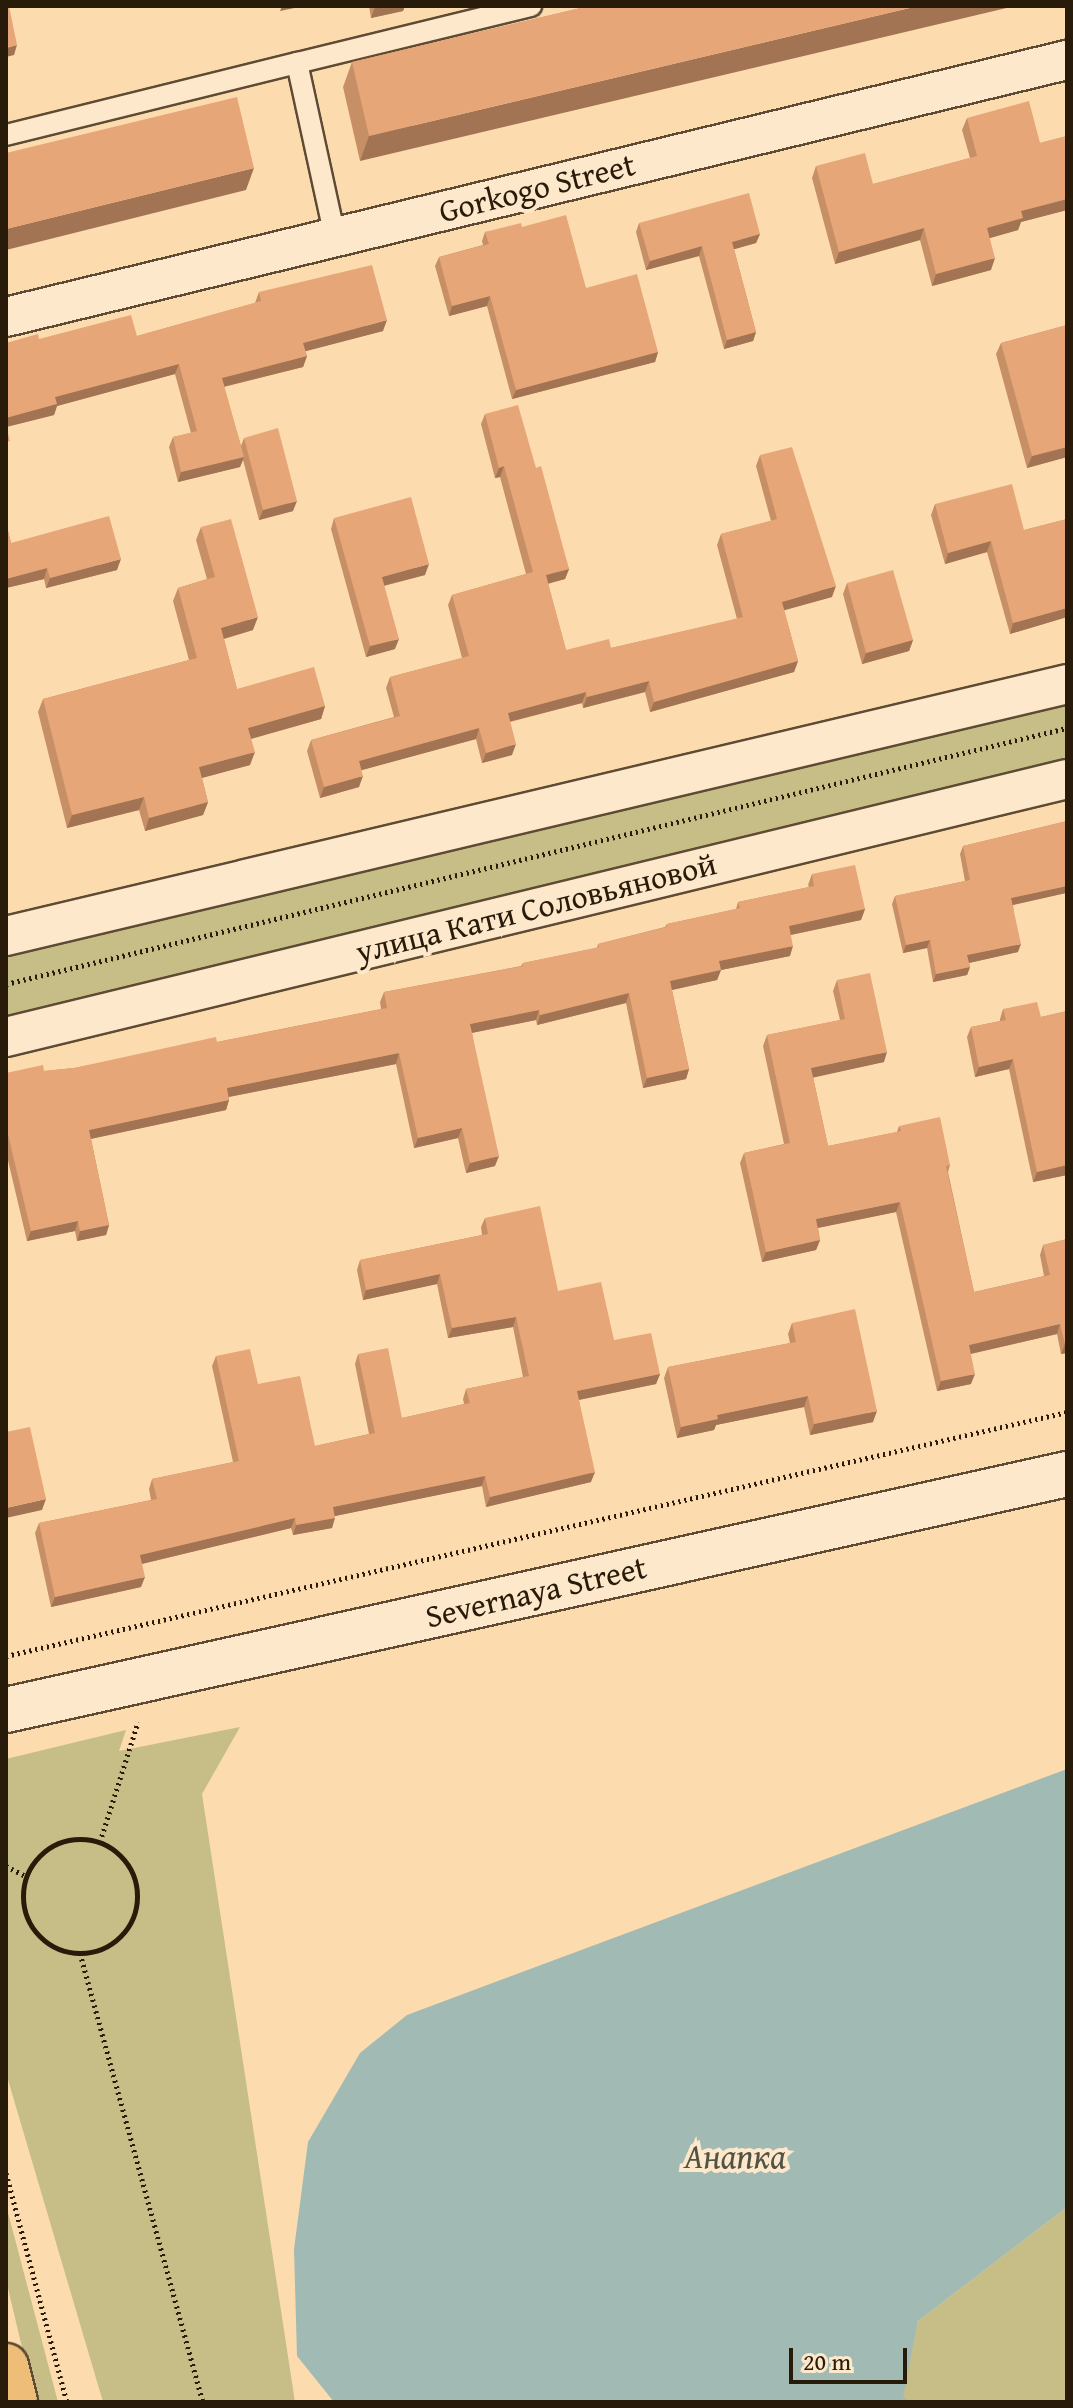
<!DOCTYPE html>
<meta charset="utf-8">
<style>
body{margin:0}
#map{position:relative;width:1073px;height:2408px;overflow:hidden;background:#fcdcaf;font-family:"Gentium Book Plus",serif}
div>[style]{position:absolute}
.green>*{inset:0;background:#c6be86}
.water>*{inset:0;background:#a1bab3}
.path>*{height:5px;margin-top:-2.5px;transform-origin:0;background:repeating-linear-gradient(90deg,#291b0a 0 2px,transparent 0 6px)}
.path>.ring{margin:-2.5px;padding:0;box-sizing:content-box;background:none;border:5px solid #291b0a;border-radius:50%}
.roads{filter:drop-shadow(2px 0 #5e4b33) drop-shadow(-2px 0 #5e4b33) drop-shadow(0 2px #5e4b33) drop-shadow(0 -2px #5e4b33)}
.service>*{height:20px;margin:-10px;padding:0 10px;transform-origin:10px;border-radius:10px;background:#fde8cb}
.minor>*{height:38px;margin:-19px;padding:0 19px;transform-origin:19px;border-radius:19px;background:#fde8cb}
.tertiary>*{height:44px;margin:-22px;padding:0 22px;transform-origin:22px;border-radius:22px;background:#fde8cb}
.primary>*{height:44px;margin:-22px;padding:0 22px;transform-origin:22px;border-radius:22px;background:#eebe78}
.wall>*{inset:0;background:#c78f66}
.shaded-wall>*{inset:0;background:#a27453}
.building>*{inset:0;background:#e7a677}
span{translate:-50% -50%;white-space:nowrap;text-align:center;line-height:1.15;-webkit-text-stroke:8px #fde8cb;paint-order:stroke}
.street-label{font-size:32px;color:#291b0a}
.water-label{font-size:34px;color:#535345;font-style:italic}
.frame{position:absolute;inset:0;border:8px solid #291b0a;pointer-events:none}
.scale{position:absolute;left:789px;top:2348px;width:118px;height:36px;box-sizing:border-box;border:4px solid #291b0a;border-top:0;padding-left:10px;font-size:24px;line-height:28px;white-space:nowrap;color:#291b0a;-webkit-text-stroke:6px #fde8cb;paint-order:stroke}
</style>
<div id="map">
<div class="green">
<div style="clip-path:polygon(1067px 695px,1067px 767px,6px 1026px,6px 950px)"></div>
<div style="clip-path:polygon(240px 1727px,202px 1794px,295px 2402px,103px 2402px,6px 2073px,6px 1759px,126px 1730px,119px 1751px)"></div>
<div style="clip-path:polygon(6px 2205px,58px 2402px,35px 2402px,6px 2280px)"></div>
<div style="clip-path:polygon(1067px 2207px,1067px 2402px,912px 2402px,902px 2398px,918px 2321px)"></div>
</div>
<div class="water">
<div style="clip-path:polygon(1067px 1769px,1067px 2207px,918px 2321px,903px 2397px,912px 2402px,334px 2402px,297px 2356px,294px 2249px,308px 2142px,360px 2053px,407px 2015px)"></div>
</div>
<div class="path">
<div style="left:6px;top:984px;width:1091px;rotate:-13.57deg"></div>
<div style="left:6px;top:1656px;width:1089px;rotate:-12.95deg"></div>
<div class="ring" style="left:23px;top:1839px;width:109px;height:109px"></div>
<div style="left:100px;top:1842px;width:126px;rotate:-72.4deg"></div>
<div style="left:6px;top:1866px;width:22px;rotate:27deg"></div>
<div style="left:80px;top:1953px;width:466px;rotate:74.7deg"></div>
<div style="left:6px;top:2173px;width:237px;rotate:75.1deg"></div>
</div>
<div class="roads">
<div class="service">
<div style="left:6px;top:135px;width:300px;rotate:-13.9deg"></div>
<div style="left:335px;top:237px;width:178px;rotate:-102.3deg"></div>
<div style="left:297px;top:63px;width:241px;rotate:-13.7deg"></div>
</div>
<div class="minor">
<div style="left:6px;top:317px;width:1092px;rotate:-13.62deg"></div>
<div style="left:6px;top:936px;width:1091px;rotate:-13.36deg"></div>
<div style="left:6px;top:1037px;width:1092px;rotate:-13.67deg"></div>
</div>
<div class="tertiary">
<div style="left:6px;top:1710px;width:1087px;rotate:-12.54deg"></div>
</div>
<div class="primary">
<div style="left:6px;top:2366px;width:37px;rotate:76deg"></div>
</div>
</div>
<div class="wall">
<div style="clip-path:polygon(369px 6px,405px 6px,403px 11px,371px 18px)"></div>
<div style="clip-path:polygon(589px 6px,360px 161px,343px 87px,352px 62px)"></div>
<div style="clip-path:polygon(967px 118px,1040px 143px,1067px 136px,1067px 210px,1021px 222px,1018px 230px,990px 238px,991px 270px,932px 286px,920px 240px,835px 264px,812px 178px,816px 166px,873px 184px,970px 158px,962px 130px)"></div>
<div style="clip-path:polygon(639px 223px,760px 234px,756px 243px,734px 249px,756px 332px,753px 341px,724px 349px,699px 256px,646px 270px,636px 232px)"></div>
<div style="clip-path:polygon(522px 227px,586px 288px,658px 352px,655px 362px,512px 399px,487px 306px,449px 316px,435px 266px,439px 257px,483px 245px,482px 241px,485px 232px)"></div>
<div style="clip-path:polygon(259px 292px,383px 331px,305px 351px,307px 356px,303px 367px,224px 387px,241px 446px,244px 438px,293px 511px,259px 520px,243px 460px,240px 467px,178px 482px,169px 447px,173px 437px,191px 433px,175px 374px,57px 406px,54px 415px,6px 427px,6px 451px,6px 343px,39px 339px,137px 336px,255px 303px)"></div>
<div style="clip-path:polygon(1067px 325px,1067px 457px,1027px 468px,996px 354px,1001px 343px)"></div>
<div style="clip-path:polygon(485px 414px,536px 468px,569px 569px,565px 579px,548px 584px,566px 650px,611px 648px,737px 619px,717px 545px,721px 534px,771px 521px,756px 466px,760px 455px,832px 597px,784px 610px,798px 661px,794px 672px,650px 712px,645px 692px,583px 708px,582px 703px,510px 722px,512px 755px,482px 763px,476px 739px,361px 770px,359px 787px,320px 798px,307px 751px,311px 740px,394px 717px,386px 688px,390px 677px,462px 658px,448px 605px,452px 595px,526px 574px,500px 477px,495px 478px,481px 424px)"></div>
<div style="clip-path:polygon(935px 504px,1024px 530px,1067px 519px,1067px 617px,1010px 634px,987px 552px,945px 564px,931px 515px)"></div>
<div style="clip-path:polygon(334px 518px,425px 575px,384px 586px,395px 649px,366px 657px,331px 529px)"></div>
<div style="clip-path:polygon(6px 523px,11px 543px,117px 570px,46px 588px,44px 579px,6px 588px)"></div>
<div style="clip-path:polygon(201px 527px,253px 630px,224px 639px,237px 689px,325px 706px,321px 719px,251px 739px,250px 765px,202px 778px,208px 802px,203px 815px,145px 831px,139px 810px,67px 828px,38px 712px,43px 699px,189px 660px,173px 601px,178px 588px,207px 579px,196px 540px)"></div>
<div style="clip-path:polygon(847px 583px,913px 640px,909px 651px,862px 664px,843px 594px)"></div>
<div style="clip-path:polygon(1067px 821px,1067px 897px,1066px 893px,1013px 905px,1018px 952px,969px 963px,970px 967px,967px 975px,933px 982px,927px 948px,903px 953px,892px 904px,895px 896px,965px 881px,960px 854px,963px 846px)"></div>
<div style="clip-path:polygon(812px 874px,865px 909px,861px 920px,791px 935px,790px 956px,721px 970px,717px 980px,672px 990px,689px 1069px,686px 1079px,643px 1088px,626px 1003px,537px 1025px,536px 1020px,472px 1033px,495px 1166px,466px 1173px,458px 1138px,414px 1148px,396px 1064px,229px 1097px,229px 1100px,226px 1110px,91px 1139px,109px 1225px,106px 1235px,77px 1241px,75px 1231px,27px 1241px,6px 1152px,6px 1073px,44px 1071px,74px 1068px,217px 1042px,381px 1009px,380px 1002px,384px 992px,521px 966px,523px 963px,597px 948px,598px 944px,665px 927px,667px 924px,736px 909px,738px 902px,809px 887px,808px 885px)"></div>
<div style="clip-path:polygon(837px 980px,884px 1062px,813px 1077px,828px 1146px,897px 1132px,899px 1126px,950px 1165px,948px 1172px,974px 1292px,1044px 1276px,1040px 1255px,1043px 1245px,1067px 1239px,1067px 1353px,1061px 1354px,1057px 1334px,971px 1354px,971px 1384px,937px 1391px,896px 1212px,818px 1228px,820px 1240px,816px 1250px,762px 1262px,740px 1163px,744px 1153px,784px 1144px,763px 1046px,767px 1035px,840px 1020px,833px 991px)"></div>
<div style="clip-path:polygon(1003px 1009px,1041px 1017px,1067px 1011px,1067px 1175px,1033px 1182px,1009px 1069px,975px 1077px,967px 1037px,971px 1027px,1000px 1021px,1000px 1019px)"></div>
<div style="clip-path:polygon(485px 1218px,558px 1291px,614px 1340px,660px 1374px,656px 1384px,579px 1400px,591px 1482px,486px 1507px,482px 1486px,335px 1516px,332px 1528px,293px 1535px,291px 1528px,142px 1564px,141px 1587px,51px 1607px,35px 1533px,39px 1523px,151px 1500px,149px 1489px,152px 1479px,233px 1462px,212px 1366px,216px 1356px,258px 1384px,315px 1446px,369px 1434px,355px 1364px,358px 1354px,402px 1418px,464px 1404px,463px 1399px,466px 1389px,523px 1377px,513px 1327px,448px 1338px,437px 1284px,363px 1300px,357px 1270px,360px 1260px,482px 1235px,481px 1227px)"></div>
<div style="clip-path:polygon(792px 1323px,873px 1422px,810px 1435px,804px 1407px,716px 1425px,714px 1430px,677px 1438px,664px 1378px,668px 1367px,790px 1343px,788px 1334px)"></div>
</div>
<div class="shaded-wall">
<div style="clip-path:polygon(282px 6px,304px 6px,280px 11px)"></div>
<div style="clip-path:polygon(380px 6px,405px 6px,403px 11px,371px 18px,375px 7px)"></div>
<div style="clip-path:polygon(918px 6px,1015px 6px,360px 161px,369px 136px)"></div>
<div style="clip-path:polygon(17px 45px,14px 55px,6px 57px,6px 48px)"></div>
<div style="clip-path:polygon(254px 168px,246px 190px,6px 250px,6px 229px)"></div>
<div style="clip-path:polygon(1067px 199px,1067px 210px,1021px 222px,1018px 230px,983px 240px,987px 228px,1021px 211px)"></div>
<div style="clip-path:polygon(924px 228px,920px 240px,835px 264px,839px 252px)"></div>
<div style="clip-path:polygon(760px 234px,756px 243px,728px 251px,732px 242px)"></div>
<div style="clip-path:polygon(702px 246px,699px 256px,646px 270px,650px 261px)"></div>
<div style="clip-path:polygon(995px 258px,991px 270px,932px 286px,936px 274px)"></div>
<div style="clip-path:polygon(490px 296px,487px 306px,449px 316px,452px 306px)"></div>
<div style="clip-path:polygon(387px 320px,383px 331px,299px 353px,303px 343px)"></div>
<div style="clip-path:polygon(756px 332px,753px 341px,724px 349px,727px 340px)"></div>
<div style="clip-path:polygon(658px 352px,655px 362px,512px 399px,516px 390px)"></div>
<div style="clip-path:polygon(307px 356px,303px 367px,218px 388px,222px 378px)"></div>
<div style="clip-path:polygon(179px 364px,175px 374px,57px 406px,54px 415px,6px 427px,6px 418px,55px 397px)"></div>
<div style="clip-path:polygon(1067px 447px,1067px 457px,1027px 468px,1032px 456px)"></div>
<div style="clip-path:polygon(244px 457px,240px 467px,178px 482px,181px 472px)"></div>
<div style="clip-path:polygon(504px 466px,500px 477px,495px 478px,499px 468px)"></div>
<div style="clip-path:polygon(297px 501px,293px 511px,259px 520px,263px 510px)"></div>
<div style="clip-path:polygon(991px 541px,987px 552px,945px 564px,948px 553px)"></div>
<div style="clip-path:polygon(121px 559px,117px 570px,46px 588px,50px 578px)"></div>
<div style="clip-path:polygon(429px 564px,425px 575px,378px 587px,382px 577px)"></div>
<div style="clip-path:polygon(47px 568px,44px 579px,6px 588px,6px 579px)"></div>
<div style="clip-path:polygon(569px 569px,565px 579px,542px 585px,546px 575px)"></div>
<div style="clip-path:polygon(836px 586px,832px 597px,778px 612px,782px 602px)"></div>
<div style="clip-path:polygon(1067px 608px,1067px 617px,1010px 634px,1013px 623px)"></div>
<div style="clip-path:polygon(258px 617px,253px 630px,216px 641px,221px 628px)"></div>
<div style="clip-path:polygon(399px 639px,395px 649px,366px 657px,370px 646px)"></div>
<div style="clip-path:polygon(913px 640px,909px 651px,862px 664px,866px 653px)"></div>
<div style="clip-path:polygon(798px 661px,794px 672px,650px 712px,654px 702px)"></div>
<div style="clip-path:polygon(649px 681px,645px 692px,583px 708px,587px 697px)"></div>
<div style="clip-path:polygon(586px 692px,582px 703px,504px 723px,508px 713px)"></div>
<div style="clip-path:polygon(325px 706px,321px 719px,243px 741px,248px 728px)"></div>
<div style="clip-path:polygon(479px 728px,476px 739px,355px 772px,359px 761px)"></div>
<div style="clip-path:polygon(516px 744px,512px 755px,482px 763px,486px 753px)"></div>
<div style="clip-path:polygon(255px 752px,250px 765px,194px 780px,199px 767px)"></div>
<div style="clip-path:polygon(363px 776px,359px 787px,320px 798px,324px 787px)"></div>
<div style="clip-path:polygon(144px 797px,139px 810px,67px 828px,72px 815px)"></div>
<div style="clip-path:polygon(208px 802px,203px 815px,145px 831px,149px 818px)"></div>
<div style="clip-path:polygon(1067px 886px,1066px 893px,1008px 906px,1011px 898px)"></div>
<div style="clip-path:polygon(865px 909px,861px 920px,785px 936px,789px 926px)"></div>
<div style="clip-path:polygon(930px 940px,927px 948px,903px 953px,906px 945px)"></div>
<div style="clip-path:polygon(1021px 944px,1018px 952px,964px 964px,967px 955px)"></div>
<div style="clip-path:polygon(793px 946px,790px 956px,721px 970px,717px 980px,667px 991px,670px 981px,719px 961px)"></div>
<div style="clip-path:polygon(970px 967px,967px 975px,933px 982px,936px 974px)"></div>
<div style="clip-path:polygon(629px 993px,626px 1003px,537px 1025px,540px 1015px)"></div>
<div style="clip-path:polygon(539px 1010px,536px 1020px,466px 1034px,470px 1024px)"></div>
<div style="clip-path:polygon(887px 1052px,884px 1062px,807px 1079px,811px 1068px)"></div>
<div style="clip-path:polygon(399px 1053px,396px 1064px,223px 1098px,227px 1088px)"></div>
<div style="clip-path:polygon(1013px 1059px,1009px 1069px,975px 1077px,979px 1067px)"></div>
<div style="clip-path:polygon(689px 1069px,686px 1079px,643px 1088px,647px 1078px)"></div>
<div style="clip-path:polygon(229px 1100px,226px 1110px,85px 1140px,89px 1130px)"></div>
<div style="clip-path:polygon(462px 1128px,458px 1138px,414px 1148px,418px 1138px)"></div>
<div style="clip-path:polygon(499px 1156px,495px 1166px,466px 1173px,470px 1163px)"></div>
<div style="clip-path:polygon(1067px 1165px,1067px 1175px,1033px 1182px,1037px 1172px)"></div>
<div style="clip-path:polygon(900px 1202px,896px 1212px,812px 1229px,816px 1219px)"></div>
<div style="clip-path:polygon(78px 1221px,75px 1231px,27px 1241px,31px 1231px)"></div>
<div style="clip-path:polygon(109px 1225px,106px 1235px,77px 1241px,80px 1231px)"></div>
<div style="clip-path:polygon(820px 1240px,816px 1250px,762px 1262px,766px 1252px)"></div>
<div style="clip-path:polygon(440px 1274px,437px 1284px,363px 1300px,366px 1290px)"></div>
<div style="clip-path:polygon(516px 1317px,513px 1327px,448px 1338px,452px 1328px)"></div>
<div style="clip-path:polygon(1060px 1324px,1057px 1334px,965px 1355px,969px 1345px)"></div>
<div style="clip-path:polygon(1065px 1344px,1067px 1344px,1067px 1353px,1061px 1354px)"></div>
<div style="clip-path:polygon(660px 1374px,656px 1384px,573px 1401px,577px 1391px)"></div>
<div style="clip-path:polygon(975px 1374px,971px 1384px,937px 1391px,941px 1381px)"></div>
<div style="clip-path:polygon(808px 1396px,804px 1407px,716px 1425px,714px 1430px,677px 1438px,681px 1427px,717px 1415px)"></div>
<div style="clip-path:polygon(877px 1411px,873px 1422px,810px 1435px,814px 1424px)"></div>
<div style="clip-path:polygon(595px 1472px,591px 1482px,486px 1507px,490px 1497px)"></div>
<div style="clip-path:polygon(485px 1476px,482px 1486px,330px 1517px,333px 1507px)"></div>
<div style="clip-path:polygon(46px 1499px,42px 1510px,6px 1518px,6px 1508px)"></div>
<div style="clip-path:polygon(295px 1518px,291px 1528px,137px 1565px,140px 1555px)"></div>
<div style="clip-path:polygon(335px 1518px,332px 1528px,293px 1535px,296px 1525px)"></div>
<div style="clip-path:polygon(145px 1577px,141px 1587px,51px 1607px,55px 1597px)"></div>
</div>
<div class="building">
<div style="clip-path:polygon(6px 6px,9px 6px,17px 45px,6px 48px)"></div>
<div style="clip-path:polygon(589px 6px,918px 6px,369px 136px,352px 62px)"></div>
<div style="clip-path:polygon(237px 97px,254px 168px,6px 229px,6px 153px)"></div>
<div style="clip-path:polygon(1029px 101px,1040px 143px,1067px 136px,1067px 199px,1021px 211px,1023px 218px,987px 228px,995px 258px,936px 274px,924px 228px,839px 252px,816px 166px,865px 153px,873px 184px,977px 156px,967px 118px)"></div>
<div style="clip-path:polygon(749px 193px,760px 234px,732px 242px,756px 332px,727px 340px,702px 246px,650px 261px,639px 223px)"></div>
<div style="clip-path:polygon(566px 215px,586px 288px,637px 274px,658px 352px,516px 390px,490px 296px,452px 306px,439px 257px,489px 244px,485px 232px,521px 223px,522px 227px)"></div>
<div style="clip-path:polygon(372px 265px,387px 320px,303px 343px,307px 356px,222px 378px,244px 457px,181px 472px,173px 437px,197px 431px,179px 364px,55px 397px,57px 404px,6px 418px,6px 343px,38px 334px,39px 339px,131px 315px,137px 336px,261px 301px,259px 292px)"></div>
<div style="clip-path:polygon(1067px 325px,1067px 447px,1032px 456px,1001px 343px)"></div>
<div style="clip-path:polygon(518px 405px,536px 468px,541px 466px,569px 569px,546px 575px,566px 650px,609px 639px,611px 648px,743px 617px,721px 534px,777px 519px,760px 455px,792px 447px,836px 586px,782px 602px,798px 661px,654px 702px,649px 681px,587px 697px,586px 692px,508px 713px,516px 744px,486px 753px,479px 728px,359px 761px,363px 776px,324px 787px,311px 740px,400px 716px,390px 677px,469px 656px,452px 595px,533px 572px,504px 466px,499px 468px,485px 414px)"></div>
<div style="clip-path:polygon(6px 426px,10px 441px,6px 442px)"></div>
<div style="clip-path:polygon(278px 428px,297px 501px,263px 510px,244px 438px)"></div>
<div style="clip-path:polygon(1012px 484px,1024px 530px,1067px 519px,1067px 608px,1013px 623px,991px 541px,948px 553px,935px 504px)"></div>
<div style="clip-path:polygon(411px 497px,429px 564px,382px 577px,399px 639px,370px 646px,334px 518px)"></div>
<div style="clip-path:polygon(109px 516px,121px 559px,50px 578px,47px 568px,6px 579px,6px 523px,11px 543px)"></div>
<div style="clip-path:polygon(231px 519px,258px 617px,221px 628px,237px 689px,314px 667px,325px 706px,248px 728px,255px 752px,199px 767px,208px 802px,149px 818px,144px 797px,72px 815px,43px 699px,197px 658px,178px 588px,215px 577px,201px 527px)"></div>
<div style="clip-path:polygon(893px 570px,913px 640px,866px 653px,847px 583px)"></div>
<div style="clip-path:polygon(1067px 821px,1067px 886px,1011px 898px,1021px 944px,967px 955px,970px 967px,936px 974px,930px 940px,906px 945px,895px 896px,970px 880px,963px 846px)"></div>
<div style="clip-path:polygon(855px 865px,865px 909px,789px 926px,793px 946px,719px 961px,721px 970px,670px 981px,689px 1069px,647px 1078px,629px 993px,540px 1015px,539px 1010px,470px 1024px,499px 1156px,470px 1163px,462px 1128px,418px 1138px,399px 1053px,227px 1088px,229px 1100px,89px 1130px,109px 1225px,80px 1231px,78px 1221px,31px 1231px,6px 1126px,6px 1073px,43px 1065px,44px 1071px,74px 1068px,216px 1037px,217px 1042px,387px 1008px,384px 992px,523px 966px,523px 963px,599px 947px,598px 944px,667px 927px,667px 924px,740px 908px,738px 902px,814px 886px,812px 874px)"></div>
<div style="clip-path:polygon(870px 973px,887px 1052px,811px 1068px,828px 1146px,901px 1131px,899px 1126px,940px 1117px,950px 1165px,946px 1166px,974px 1292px,1050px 1275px,1043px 1245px,1067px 1239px,1067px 1344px,1065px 1344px,1060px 1324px,969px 1345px,975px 1374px,941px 1381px,900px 1202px,816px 1219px,820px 1240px,766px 1252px,744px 1153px,790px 1143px,767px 1035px,845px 1019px,837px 980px)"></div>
<div style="clip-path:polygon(1037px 1002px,1041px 1017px,1067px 1011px,1067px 1165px,1037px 1172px,1013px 1059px,979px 1067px,971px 1027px,1006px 1020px,1003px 1009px)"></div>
<div style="clip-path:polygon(540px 1206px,558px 1291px,601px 1282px,614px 1340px,651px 1333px,660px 1374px,577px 1391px,595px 1472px,490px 1497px,485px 1476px,333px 1507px,335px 1518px,296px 1525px,295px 1518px,140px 1555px,145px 1577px,55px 1597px,39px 1523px,157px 1499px,152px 1479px,239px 1461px,216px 1356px,250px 1349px,258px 1384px,300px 1376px,315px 1446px,375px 1433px,358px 1354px,388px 1348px,402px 1418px,470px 1403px,466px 1389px,529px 1376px,516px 1317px,452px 1328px,440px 1274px,366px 1290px,360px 1260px,488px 1234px,485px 1218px)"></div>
<div style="clip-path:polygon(855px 1309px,877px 1411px,814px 1424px,808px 1396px,717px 1415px,718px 1419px,681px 1427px,668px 1367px,796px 1342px,792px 1323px)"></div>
<div style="clip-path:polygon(30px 1427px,46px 1499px,6px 1508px,6px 1432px)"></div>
</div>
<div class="street-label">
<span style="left:537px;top:188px;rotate:-14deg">Gorkogo Street</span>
<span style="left:536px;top:908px;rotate:-14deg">улица Кати Соловьяновой</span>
<span style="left:536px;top:1592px;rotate:-13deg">Severnaya Street</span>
</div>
<div class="water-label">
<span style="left:735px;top:2156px">Анапка</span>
</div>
<div class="frame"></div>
<div class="scale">20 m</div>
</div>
